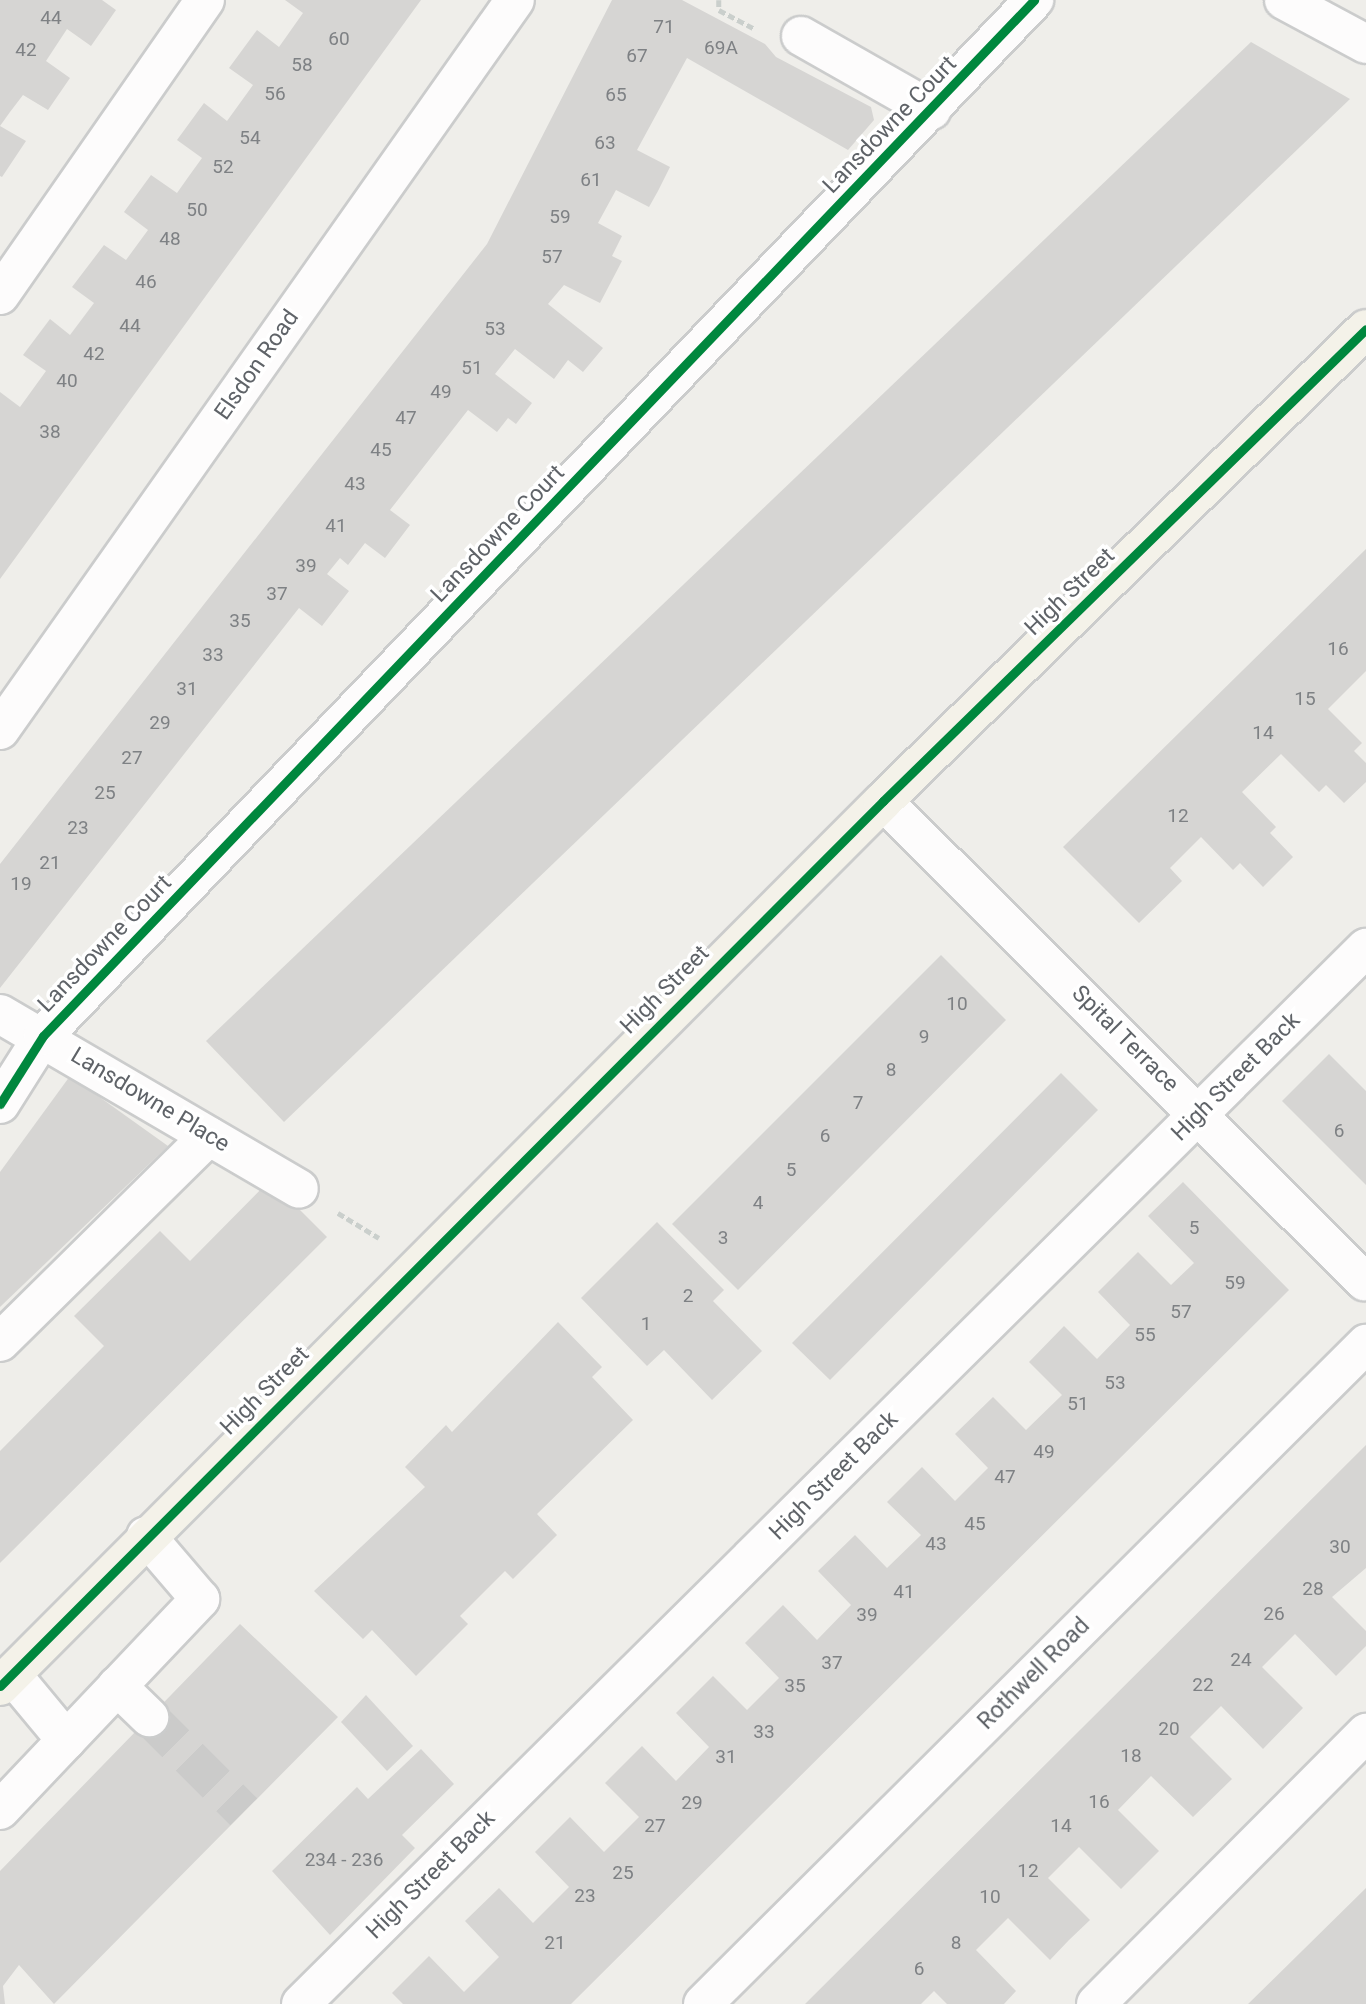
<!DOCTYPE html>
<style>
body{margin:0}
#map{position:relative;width:1366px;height:2004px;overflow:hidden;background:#efeeea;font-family:Roboto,sans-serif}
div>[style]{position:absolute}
.building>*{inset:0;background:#d6d5d3}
.minor-tunnel>*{height:38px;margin-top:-19px;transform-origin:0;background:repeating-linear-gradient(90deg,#cbcbca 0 38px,transparent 0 57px)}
.path>*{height:4.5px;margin-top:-2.25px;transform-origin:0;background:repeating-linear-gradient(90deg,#cacfcc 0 7px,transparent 0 10.5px)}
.roads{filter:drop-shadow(2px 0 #cbcccc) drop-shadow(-2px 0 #cbcccc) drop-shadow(0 2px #cbcccc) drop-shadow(0 -2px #cbcccc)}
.minor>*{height:38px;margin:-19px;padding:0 19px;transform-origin:19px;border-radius:19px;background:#fdfcfc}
.major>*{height:38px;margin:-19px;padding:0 19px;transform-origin:19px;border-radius:19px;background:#f4f2e9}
.cycleway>*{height:9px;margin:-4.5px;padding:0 4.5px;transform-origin:4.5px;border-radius:4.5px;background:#00873e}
span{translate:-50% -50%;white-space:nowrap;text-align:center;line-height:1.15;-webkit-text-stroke:7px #fff;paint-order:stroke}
.number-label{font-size:19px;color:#7e8184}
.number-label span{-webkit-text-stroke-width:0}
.street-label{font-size:23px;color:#5f6368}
</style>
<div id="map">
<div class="building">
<div style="clip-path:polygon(0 0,102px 0,116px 10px,91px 46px,67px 29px,46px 61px,70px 78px,48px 110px,23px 95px,10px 112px,0 126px,26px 141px,2px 177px,0 176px)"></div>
<div style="clip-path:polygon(285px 0,421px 0,0 579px,0 392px,20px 407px,46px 371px,23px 355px,50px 319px,70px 335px,94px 303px,72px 287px,104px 245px,126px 260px,148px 230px,124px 212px,151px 175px,177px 193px,189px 176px,202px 158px,177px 140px,204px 103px,227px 121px,253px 85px,229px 68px,257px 30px,279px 47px,303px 13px)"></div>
<div style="clip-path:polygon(612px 0,682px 0,765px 44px,776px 57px,871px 107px,874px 120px,848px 150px,687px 58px,637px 150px,670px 167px,658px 191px,649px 207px,616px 190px,598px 223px,622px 236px,612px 256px,622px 261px,600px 303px,564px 285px,548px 304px,603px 348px,583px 372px,568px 360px,554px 379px,515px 349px,495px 374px,532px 403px,516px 424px,508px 418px,497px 432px,468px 410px,390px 510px,410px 525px,385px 558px,365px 543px,348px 565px,340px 558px,327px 574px,349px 591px,322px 626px,299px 608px,0 988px,0 864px,487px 244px)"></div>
<div style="clip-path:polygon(1251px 42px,1350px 99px,284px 1122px,206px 1041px)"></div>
<div style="clip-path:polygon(1366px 549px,1366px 671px,1328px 709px,1362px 743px,1354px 751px,1366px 763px,1366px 782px,1344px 803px,1326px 785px,1319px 792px,1281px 754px,1242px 792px,1276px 827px,1270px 833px,1293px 857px,1263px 887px,1240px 863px,1233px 870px,1201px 837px,1170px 868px,1182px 881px,1139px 923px,1063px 847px)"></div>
<div style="clip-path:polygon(941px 955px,1006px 1020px,738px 1290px,672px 1224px)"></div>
<div style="clip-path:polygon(1329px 1054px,1366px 1091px,1366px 1185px,1282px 1101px)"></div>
<div style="clip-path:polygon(1061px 1073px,1098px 1110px,830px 1380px,792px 1343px)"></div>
<div style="clip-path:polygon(70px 1076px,168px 1146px,0 1307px,0 1172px)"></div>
<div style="clip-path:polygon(270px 1180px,327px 1237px,0 1563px,0 1451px,104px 1346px,74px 1316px,160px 1231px,190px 1261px)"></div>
<div style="clip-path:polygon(1183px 1182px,1289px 1290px,571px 2004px,403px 2004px,392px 1993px,429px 1956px,464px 1992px,499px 1957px,465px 1921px,499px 1888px,533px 1923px,569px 1887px,535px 1852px,570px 1817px,604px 1852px,639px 1817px,605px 1783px,642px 1746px,676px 1781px,709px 1747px,676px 1713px,713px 1676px,747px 1710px,779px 1678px,745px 1643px,783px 1605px,817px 1640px,851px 1605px,818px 1571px,855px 1535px,887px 1568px,921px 1535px,887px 1502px,922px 1467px,955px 1501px,988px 1468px,955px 1434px,993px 1397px,1026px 1430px,1062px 1395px,1029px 1362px,1064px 1326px,1097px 1359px,1130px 1325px,1098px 1292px,1138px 1252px,1171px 1285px,1194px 1263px,1148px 1216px)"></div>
<div style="clip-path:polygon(657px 1222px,724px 1290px,713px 1301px,762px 1351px,712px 1400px,664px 1350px,647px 1366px,581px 1298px)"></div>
<div style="clip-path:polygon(558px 1322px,602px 1367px,592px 1377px,633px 1420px,537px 1514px,557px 1535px,513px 1579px,505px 1571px,460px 1616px,468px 1624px,416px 1676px,372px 1630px,363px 1639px,314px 1591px,425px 1487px,405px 1467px,446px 1425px,452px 1432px)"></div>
<div style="clip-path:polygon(1366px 1445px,1366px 1568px,1332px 1597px,1366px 1631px,1366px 1646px,1336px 1676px,1295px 1634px,1262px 1667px,1303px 1708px,1263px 1749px,1221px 1706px,1190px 1737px,1232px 1779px,1193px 1817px,1151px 1776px,1118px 1810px,1159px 1851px,1121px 1889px,1079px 1847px,1048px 1878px,1090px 1920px,1069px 1940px,1050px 1960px,1008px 1918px,976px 1950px,1016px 1991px,1004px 2004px,947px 2004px,934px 1991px,921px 2004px,805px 2004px)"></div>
<div style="clip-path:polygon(240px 1624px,338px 1717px,54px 2004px,19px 1965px,3px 1986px,5px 2004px,0 2004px,0 1871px)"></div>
<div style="clip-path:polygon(366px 1695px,413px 1746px,387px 1771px,341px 1722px)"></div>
<div style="clip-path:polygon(421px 1749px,454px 1784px,402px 1835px,415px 1848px,330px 1935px,272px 1871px,357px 1787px,368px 1799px)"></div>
<div style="clip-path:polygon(1366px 1888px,1366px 2004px,1248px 2004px,1303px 1950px)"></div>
</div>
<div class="minor-tunnel">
<div style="left:149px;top:1717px;width:134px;rotate:45deg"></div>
</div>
<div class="path">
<div style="left:719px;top:0;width:10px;rotate:90deg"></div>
<div style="left:719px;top:10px;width:41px;rotate:27.8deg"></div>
<div style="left:338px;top:1213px;width:48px;rotate:31.4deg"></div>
</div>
<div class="roads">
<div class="minor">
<div style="left:1284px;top:0;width:93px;rotate:28.2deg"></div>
<div style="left:801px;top:36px;width:150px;rotate:29.6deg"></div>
<div style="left:0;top:295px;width:359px;rotate:-55.2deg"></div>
<div style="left:0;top:730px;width:893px;rotate:-54.8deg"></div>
<div style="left:883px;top:801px;width:680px;rotate:44.94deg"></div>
<div style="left:0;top:1014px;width:346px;rotate:30.3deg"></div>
<div style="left:0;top:1104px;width:80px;rotate:-57.7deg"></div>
<div style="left:43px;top:1036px;width:1434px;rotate:-46.27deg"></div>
<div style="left:0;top:1342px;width:293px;rotate:-44.6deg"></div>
<div style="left:12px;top:1675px;width:85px;rotate:50.3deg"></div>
<div style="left:117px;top:1686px;width:45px;rotate:44.1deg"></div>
<div style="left:0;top:1810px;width:291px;rotate:-46.5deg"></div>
<div style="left:200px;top:1599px;width:83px;rotate:-130.6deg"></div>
<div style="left:301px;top:2004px;width:1500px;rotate:-44.76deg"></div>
<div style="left:703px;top:2004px;width:936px;rotate:-44.87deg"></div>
<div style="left:1096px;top:2004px;width:383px;rotate:-45.1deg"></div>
</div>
<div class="major">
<div style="left:0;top:1686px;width:1250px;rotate:-45.06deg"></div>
<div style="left:883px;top:801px;width:675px;rotate:-44.34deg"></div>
</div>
</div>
<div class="cycleway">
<div style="left:0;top:1104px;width:80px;rotate:-57.7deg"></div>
<div style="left:43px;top:1036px;width:1434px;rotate:-46.27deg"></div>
<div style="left:0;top:1686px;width:1250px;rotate:-45.06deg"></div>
<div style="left:883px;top:801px;width:675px;rotate:-44.34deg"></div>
</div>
<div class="number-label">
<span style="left:51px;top:18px">44</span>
<span style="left:664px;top:27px">71</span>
<span style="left:339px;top:39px">60</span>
<span style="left:721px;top:48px">69A</span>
<span style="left:26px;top:50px">42</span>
<span style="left:637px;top:56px">67</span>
<span style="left:302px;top:65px">58</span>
<span style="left:275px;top:94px">56</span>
<span style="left:616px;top:95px">65</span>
<span style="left:250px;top:138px">54</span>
<span style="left:605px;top:143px">63</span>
<span style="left:223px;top:167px">52</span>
<span style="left:591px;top:180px">61</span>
<span style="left:197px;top:210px">50</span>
<span style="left:560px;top:217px">59</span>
<span style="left:170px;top:239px">48</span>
<span style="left:552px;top:257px">57</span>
<span style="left:146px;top:282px">46</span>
<span style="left:130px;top:326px">44</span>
<span style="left:495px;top:329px">53</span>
<span style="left:94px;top:354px">42</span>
<span style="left:472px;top:368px">51</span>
<span style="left:67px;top:381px">40</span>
<span style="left:441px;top:392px">49</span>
<span style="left:406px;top:418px">47</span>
<span style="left:50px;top:432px">38</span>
<span style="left:381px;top:450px">45</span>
<span style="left:355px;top:484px">43</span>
<span style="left:336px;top:526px">41</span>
<span style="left:306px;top:566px">39</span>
<span style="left:277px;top:594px">37</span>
<span style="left:240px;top:621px">35</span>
<span style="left:1338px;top:649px">16</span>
<span style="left:213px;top:655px">33</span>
<span style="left:187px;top:689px">31</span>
<span style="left:1305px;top:699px">15</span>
<span style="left:160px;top:723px">29</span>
<span style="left:1263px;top:733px">14</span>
<span style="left:132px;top:758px">27</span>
<span style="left:105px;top:793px">25</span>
<span style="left:1178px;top:816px">12</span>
<span style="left:78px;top:828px">23</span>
<span style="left:50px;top:863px">21</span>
<span style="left:21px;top:884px">19</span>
<span style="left:957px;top:1004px">10</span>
<span style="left:924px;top:1037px">9</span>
<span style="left:891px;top:1070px">8</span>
<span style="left:858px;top:1103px">7</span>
<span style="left:1339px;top:1131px">6</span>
<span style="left:825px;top:1136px">6</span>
<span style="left:791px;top:1170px">5</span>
<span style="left:758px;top:1203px">4</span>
<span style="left:1194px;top:1228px">5</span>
<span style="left:723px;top:1238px">3</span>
<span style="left:1235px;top:1283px">59</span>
<span style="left:688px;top:1296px">2</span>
<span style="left:1181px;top:1312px">57</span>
<span style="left:646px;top:1324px">1</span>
<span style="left:1145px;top:1335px">55</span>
<span style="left:1115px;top:1383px">53</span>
<span style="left:1078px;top:1404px">51</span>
<span style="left:1044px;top:1452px">49</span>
<span style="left:1005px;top:1477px">47</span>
<span style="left:975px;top:1524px">45</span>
<span style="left:936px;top:1544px">43</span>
<span style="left:1340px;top:1547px">30</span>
<span style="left:1313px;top:1589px">28</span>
<span style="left:904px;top:1592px">41</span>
<span style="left:1274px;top:1614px">26</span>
<span style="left:867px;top:1615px">39</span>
<span style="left:1241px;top:1660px">24</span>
<span style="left:832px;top:1663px">37</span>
<span style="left:1203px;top:1685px">22</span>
<span style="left:795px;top:1686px">35</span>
<span style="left:1169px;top:1729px">20</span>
<span style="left:764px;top:1732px">33</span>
<span style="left:1131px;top:1756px">18</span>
<span style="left:726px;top:1757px">31</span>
<span style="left:1099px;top:1802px">16</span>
<span style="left:692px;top:1803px">29</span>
<span style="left:655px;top:1826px">27</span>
<span style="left:1061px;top:1826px">14</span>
<span style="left:344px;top:1860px">234 - 236</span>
<span style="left:1028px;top:1871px">12</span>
<span style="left:623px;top:1873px">25</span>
<span style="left:585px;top:1896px">23</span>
<span style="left:990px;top:1897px">10</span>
<span style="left:555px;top:1943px">21</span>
<span style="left:956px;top:1943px">8</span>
<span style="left:919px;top:1969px">6</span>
</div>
<div class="street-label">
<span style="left:890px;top:125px;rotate:-46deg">Lansdowne Court</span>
<span style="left:257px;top:365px;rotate:-55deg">Elsdon Road</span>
<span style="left:498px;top:534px;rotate:-46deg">Lansdowne Court</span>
<span style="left:1070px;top:592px;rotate:-44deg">High Street</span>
<span style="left:105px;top:944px;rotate:-46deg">Lansdowne Court</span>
<span style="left:665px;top:990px;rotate:-45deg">High Street</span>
<span style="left:1125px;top:1039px;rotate:45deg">Spital Terrace</span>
<span style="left:1236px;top:1077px;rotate:-45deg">High Street Back</span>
<span style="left:150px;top:1100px;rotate:31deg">Lansdowne Place</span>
<span style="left:265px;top:1391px;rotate:-45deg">High Street</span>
<span style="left:834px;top:1476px;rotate:-45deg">High Street Back</span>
<span style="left:1034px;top:1674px;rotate:-45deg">Rothwell Road</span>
<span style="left:431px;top:1875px;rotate:-45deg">High Street Back</span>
</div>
</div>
